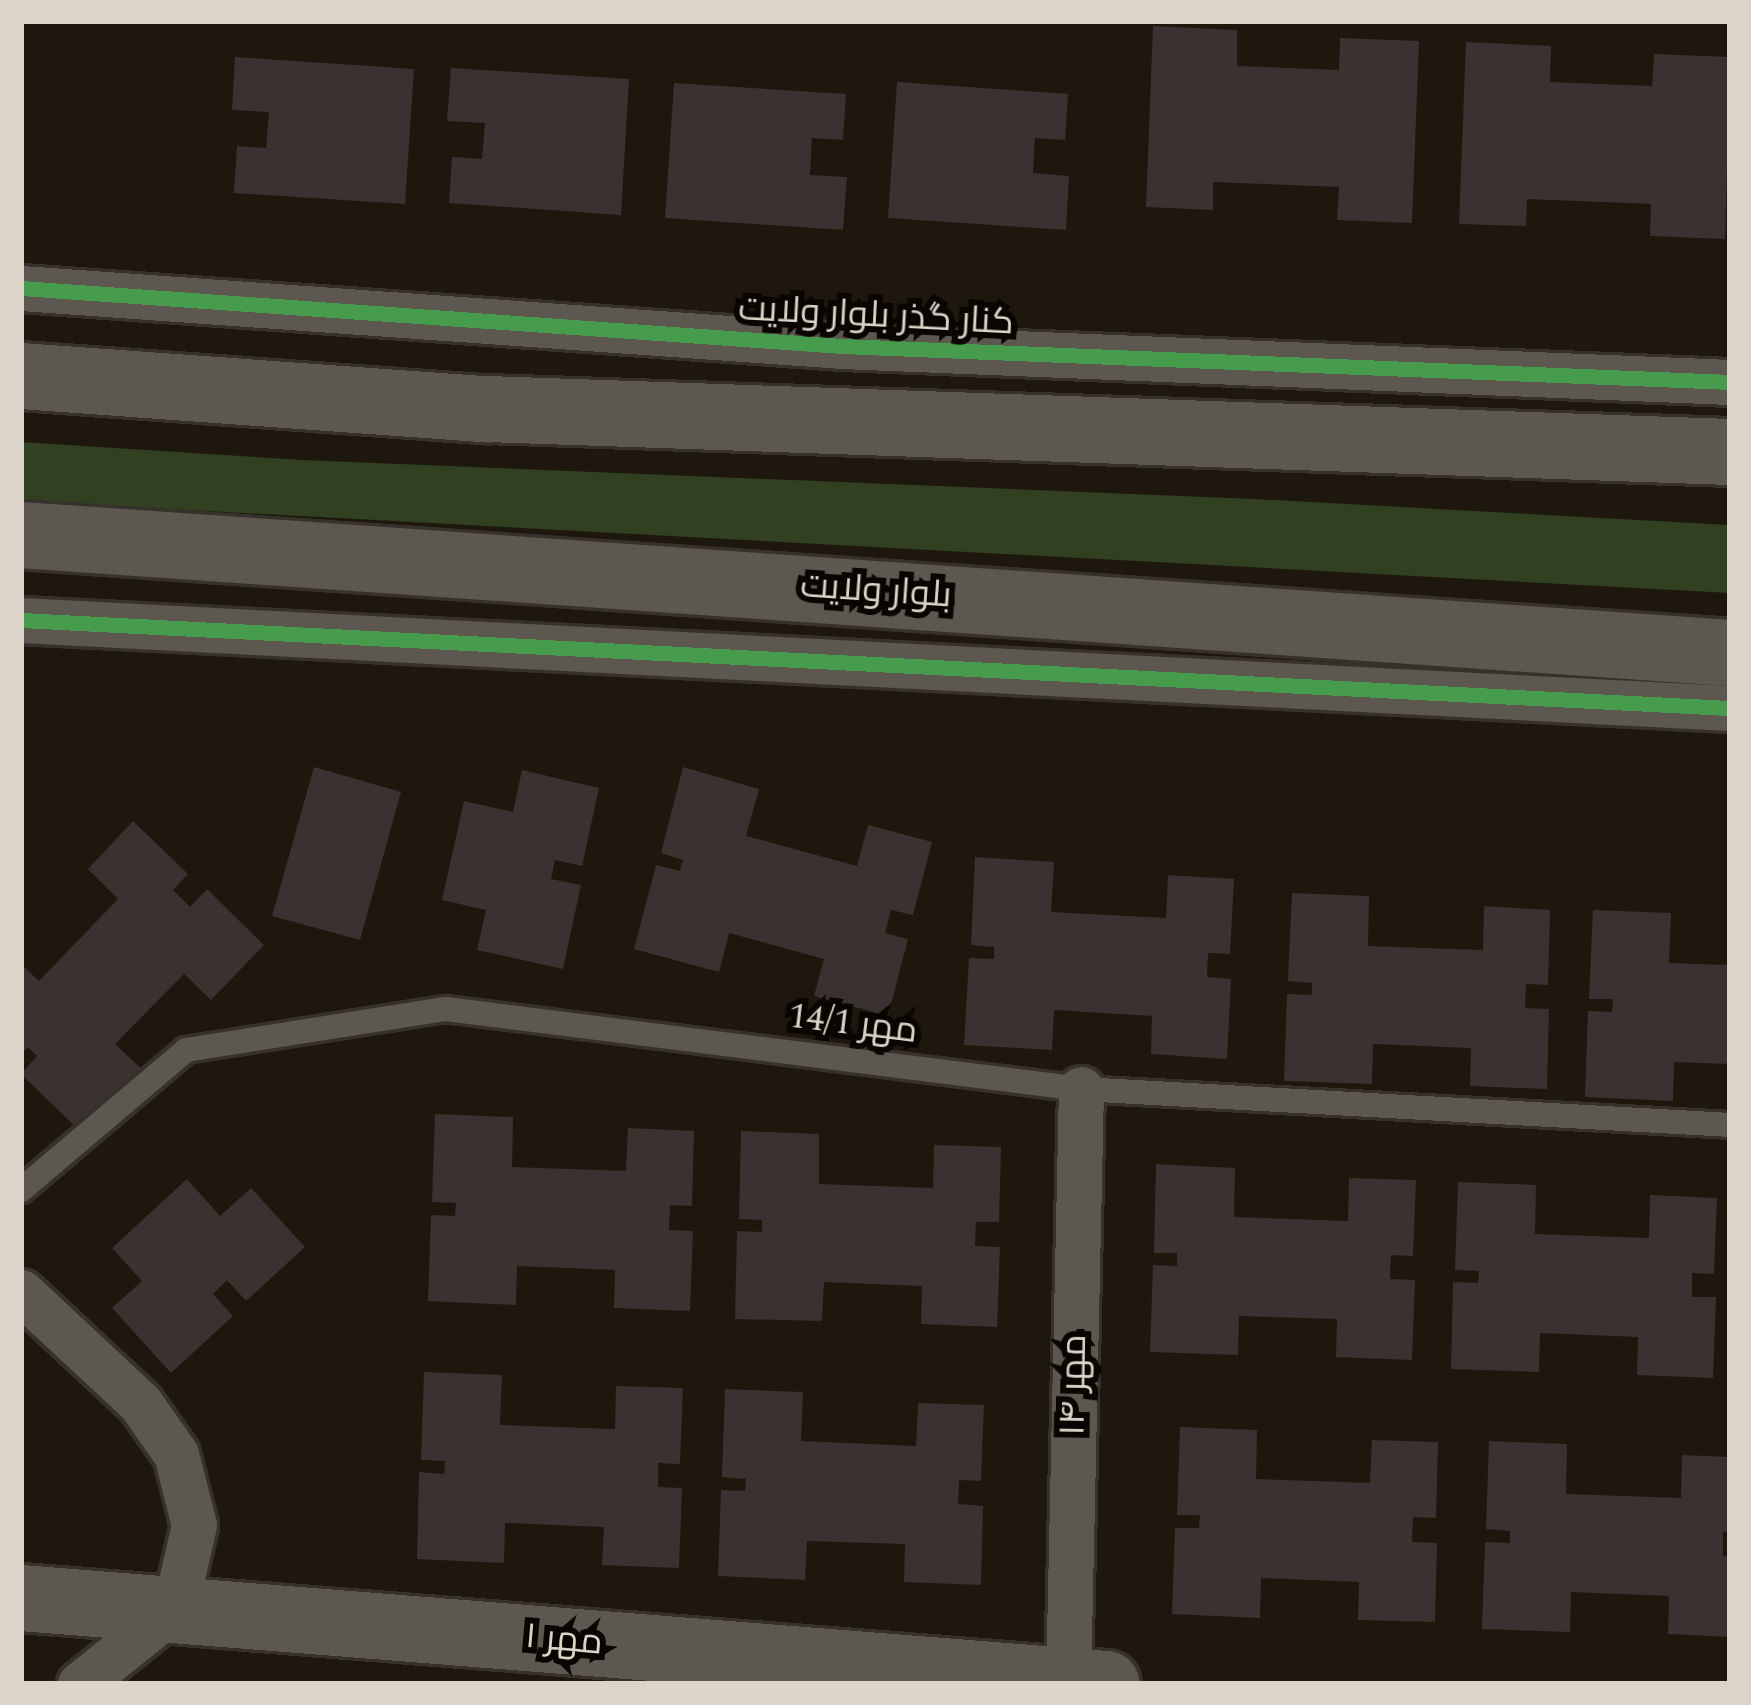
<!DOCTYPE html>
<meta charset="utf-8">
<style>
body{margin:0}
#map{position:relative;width:1751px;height:1705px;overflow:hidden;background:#1d170d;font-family:Spectral,Cairo,serif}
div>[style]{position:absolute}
.green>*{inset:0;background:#314020}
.building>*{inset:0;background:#393230}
.roads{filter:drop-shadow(3px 0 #36322b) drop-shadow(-3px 0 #36322b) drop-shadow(0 3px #36322b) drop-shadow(0 -3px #36322b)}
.lane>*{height:24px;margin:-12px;padding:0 12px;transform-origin:12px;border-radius:12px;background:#5c574f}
.street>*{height:45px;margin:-22.5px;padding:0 22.5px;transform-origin:22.5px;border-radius:22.5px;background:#5c574f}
.secondary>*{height:66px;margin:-33px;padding:0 33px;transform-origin:33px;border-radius:33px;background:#5c574f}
.cycleway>*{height:15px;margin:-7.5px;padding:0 7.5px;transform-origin:7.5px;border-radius:7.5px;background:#469c4c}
span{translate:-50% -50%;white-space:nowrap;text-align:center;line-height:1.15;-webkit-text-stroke:12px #090501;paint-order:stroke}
.street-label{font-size:36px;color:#dcd4c8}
.frame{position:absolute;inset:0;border:24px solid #dcd4c8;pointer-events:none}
</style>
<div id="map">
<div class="green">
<div style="clip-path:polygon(21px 442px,302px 460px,1254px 499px,1730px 525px,1730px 593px,21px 501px)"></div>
</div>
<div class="building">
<div style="clip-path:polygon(1153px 26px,1237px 30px,1237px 66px,1339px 70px,1340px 38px,1419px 41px,1412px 223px,1337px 220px,1339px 187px,1213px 182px,1213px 210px,1146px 207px)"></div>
<div style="clip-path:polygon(1466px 42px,1551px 46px,1550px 82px,1652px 86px,1654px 54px,1730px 57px,1725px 239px,1650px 236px,1651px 204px,1527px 199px,1526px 226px,1459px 224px)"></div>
<div style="clip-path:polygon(235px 57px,414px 69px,405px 204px,234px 193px,237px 146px,266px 148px,269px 112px,232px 110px)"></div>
<div style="clip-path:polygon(451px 68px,629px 79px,621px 215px,449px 203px,452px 157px,482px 159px,485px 123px,447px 121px)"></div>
<div style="clip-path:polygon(897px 82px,1068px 94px,1065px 140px,1035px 138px,1033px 173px,1069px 176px,1066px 230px,888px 218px)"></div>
<div style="clip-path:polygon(674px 83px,846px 94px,843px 140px,812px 138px,810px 175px,847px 177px,843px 230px,665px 218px)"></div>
<div style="clip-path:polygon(314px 767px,401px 792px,360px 940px,272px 916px)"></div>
<div style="clip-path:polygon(683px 767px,759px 789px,746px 836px,857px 866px,868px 825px,932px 842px,913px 915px,891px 910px,885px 933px,908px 939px,888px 1016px,814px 996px,824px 959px,729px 933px,719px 972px,634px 949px,656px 865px,680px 871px,683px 860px,661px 853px)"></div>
<div style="clip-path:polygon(522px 770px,599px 788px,582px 866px,555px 860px,551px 879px,581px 885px,563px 969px,477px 950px,486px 910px,442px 900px,464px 801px,513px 812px)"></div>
<div style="clip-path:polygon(133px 821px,188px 874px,173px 890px,190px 907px,207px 889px,264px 945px,211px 1000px,184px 974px,115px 1044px,144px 1071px,83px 1134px,21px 1074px,37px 1056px,28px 1047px,21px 1054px,21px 964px,39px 981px,118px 899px,88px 869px)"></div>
<div style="clip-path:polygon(975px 857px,1054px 862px,1051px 912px,1166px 918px,1168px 875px,1234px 879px,1230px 954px,1208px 953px,1207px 977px,1231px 979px,1227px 1059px,1151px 1054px,1152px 1016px,1054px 1010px,1052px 1050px,964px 1045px,969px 958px,994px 959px,994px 947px,971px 945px)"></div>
<div style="clip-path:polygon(1292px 893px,1369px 896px,1368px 946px,1483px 950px,1484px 906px,1550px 910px,1548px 985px,1526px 984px,1525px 1008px,1549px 1009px,1547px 1089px,1470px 1086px,1471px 1048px,1373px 1044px,1372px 1084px,1284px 1081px,1287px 994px,1312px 995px,1312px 983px,1288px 981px)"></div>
<div style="clip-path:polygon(1593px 910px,1671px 913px,1669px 963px,1730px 965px,1730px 1064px,1674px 1062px,1673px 1101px,1585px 1097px,1588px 1011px,1612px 1012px,1613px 999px,1589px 999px)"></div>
<div style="clip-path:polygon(435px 1114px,513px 1117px,512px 1167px,626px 1171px,628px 1128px,694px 1131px,692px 1206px,670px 1205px,669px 1230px,693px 1231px,690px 1311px,614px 1308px,615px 1270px,517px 1266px,516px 1305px,428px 1301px,431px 1215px,455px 1216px,456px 1203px,432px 1202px)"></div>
<div style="clip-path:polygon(741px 1131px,819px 1134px,819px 1184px,933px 1188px,934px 1145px,1001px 1147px,999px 1222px,976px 1222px,975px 1246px,1000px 1247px,997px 1327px,921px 1324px,922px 1286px,824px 1282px,822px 1321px,735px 1319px,737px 1231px,762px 1232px,762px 1220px,739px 1219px)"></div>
<div style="clip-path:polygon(1156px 1164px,1235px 1168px,1234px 1217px,1348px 1221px,1349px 1178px,1416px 1180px,1413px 1256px,1391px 1255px,1390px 1279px,1415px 1280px,1412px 1360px,1336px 1357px,1337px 1319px,1239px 1316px,1238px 1355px,1150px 1352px,1153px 1265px,1177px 1266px,1177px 1253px,1154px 1253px)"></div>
<div style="clip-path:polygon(187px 1179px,220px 1216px,251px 1188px,305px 1247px,246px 1301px,227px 1280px,213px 1294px,233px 1316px,171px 1373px,112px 1308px,142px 1281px,112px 1248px)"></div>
<div style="clip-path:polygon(1458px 1182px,1536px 1185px,1535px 1234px,1649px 1238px,1650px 1195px,1717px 1198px,1714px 1274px,1692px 1273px,1692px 1297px,1716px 1297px,1713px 1378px,1637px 1375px,1638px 1337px,1540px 1333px,1539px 1372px,1451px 1369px,1453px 1282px,1478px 1283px,1479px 1271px,1455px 1270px)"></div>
<div style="clip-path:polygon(424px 1372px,502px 1375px,500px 1425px,615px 1429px,616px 1386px,683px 1388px,680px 1464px,658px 1463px,658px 1487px,682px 1488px,679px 1568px,602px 1565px,604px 1527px,505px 1523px,504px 1563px,417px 1559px,419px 1472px,444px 1474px,445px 1461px,421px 1460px)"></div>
<div style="clip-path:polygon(725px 1389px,803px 1392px,801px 1441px,916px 1446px,918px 1403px,984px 1405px,981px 1481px,959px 1480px,958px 1504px,983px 1506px,981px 1585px,904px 1582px,905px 1544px,807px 1541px,805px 1580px,718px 1576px,721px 1490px,745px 1491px,746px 1479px,722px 1477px)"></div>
<div style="clip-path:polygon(1180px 1427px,1257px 1430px,1256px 1479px,1370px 1483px,1372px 1440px,1438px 1442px,1436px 1518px,1413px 1517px,1412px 1542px,1437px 1543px,1435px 1622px,1358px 1620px,1359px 1582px,1261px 1578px,1260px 1618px,1172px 1614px,1175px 1528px,1199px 1528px,1200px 1515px,1177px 1515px)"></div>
<div style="clip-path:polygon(1489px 1441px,1567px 1444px,1566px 1494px,1681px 1498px,1682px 1455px,1730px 1457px,1730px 1532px,1723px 1532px,1723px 1556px,1730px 1557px,1730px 1637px,1668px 1634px,1669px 1596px,1571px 1592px,1570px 1632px,1482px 1629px,1485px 1542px,1510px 1543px,1510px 1531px,1486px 1529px)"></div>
</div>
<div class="roads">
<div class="lane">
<div style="left:21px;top:1190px;width:216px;rotate:-40.3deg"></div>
<div style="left:186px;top:1050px;width:263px;rotate:-9deg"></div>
<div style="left:446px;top:1009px;width:640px;rotate:7.18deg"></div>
<div style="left:1081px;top:1089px;width:650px;rotate:3.17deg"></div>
</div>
<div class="street">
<div style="left:21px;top:288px;width:823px;rotate:4.04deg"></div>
<div style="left:842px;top:346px;width:889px;rotate:2.32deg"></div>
<div style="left:21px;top:620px;width:1711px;rotate:2.95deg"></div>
<div style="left:21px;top:1292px;width:163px;rotate:43deg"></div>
<div style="left:140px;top:1403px;width:62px;rotate:54.8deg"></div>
<div style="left:176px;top:1454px;width:73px;rotate:75.8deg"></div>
<div style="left:194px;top:1525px;width:85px;rotate:102.9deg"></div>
<div style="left:175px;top:1608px;width:122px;rotate:141.3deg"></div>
<div style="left:1068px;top:1684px;width:595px;rotate:-88.75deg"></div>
</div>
<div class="secondary">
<div style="left:21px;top:376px;width:467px;rotate:4.1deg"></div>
<div style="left:487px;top:409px;width:1244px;rotate:1.98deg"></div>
<div style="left:21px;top:535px;width:1713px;rotate:3.95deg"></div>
<div style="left:21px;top:1598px;width:1089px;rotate:4.53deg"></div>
</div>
</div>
<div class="cycleway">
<div style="left:21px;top:288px;width:823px;rotate:4.04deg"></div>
<div style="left:842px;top:346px;width:889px;rotate:2.32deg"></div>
<div style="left:21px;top:620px;width:1711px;rotate:2.95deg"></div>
</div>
<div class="street-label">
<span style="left:876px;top:316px;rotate:3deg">کنار گذر بلوار ولایت</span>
<span style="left:876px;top:591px;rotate:4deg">بلوار ولایت</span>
<span style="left:853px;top:1024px;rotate:7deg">مهر 14/1</span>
<span style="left:1074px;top:1385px;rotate:-89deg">مهر ۱۴</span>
<span style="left:564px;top:1640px;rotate:5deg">مهر ۱</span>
</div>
<div class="frame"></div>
</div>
